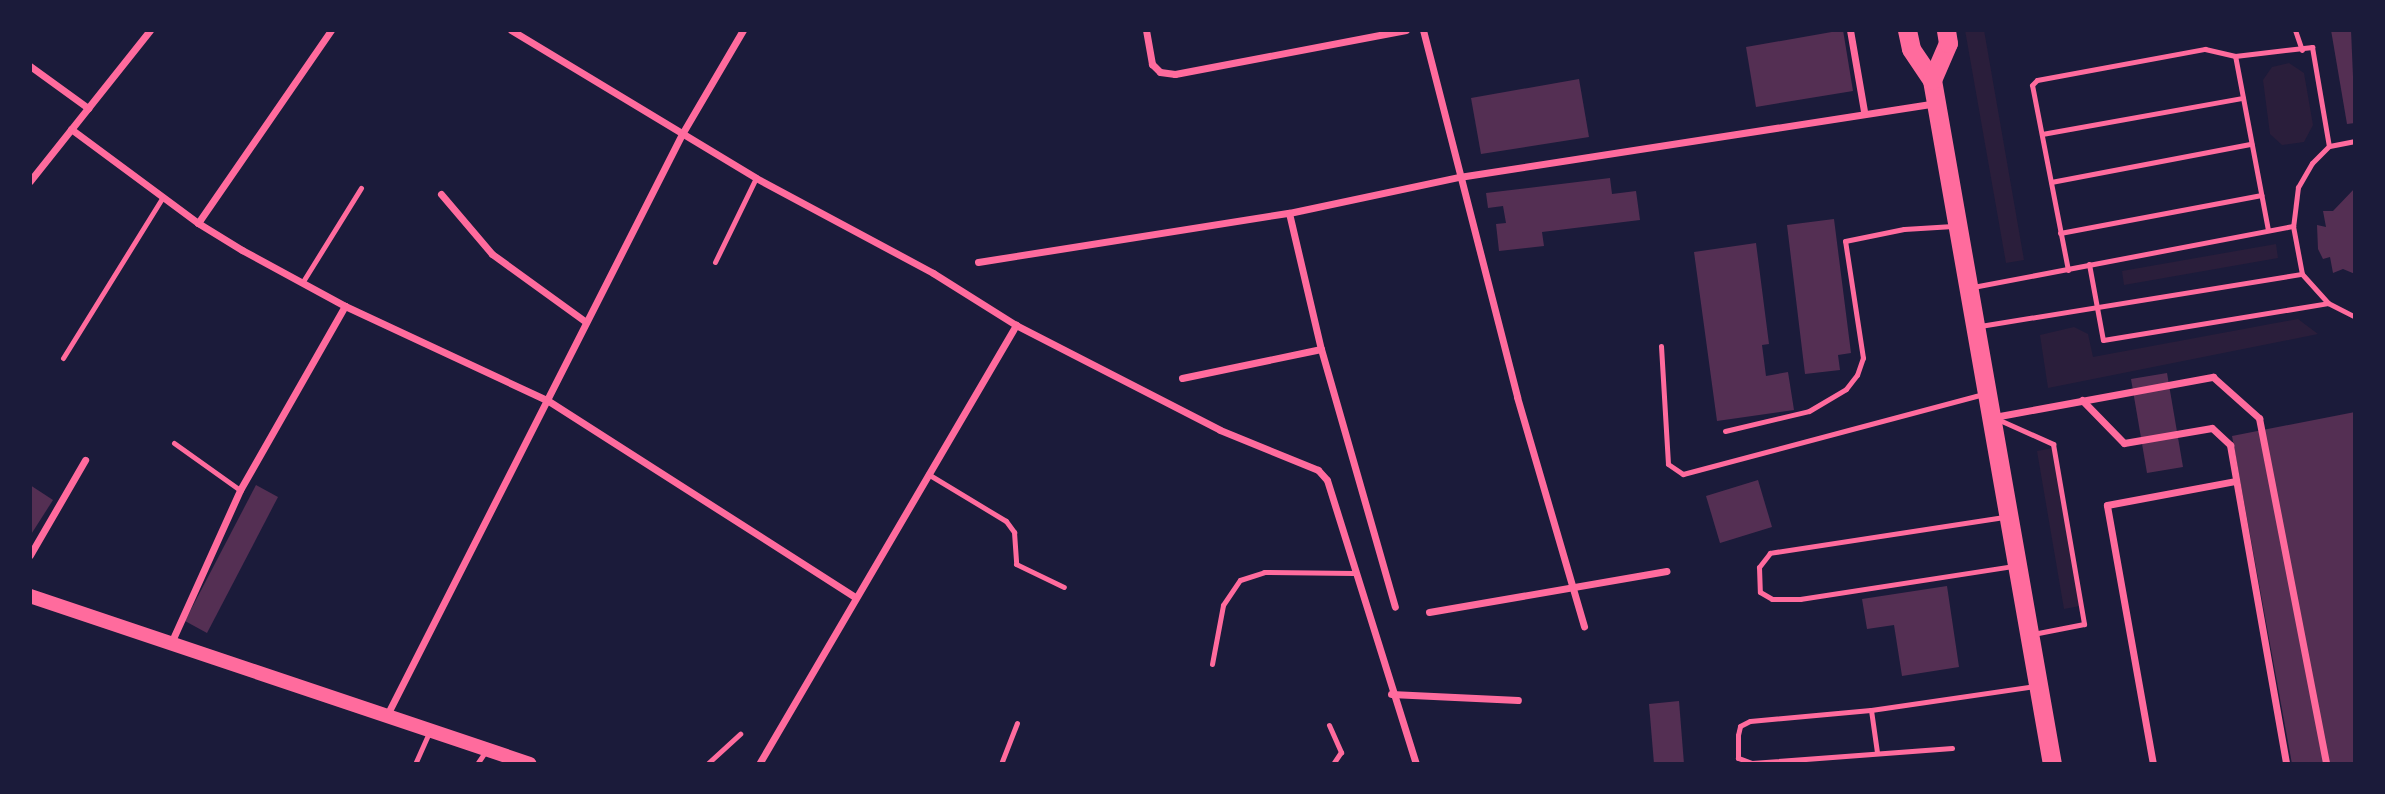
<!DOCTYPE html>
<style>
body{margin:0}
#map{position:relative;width:2385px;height:794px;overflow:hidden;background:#1b1b3a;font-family:"DM Sans",sans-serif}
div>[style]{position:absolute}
.green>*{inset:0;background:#2a1e3b}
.building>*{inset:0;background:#542f53}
.service>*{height:5px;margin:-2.5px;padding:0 2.5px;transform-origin:2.5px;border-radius:2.5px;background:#ff6b9d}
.minor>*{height:7px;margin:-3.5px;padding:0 3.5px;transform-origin:3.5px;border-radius:3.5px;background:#ff6b9d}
.secondary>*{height:14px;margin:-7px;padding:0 7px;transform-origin:7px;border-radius:7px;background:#ff6b9d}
.trunk>*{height:19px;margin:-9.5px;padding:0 9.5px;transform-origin:9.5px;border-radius:9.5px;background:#ff6b9d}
span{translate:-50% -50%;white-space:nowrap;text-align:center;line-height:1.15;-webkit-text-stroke:6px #1b1b3a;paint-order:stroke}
.frame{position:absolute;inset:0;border:32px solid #1b1b3a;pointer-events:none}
</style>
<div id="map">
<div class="green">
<div style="clip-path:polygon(1965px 30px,1984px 30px,2024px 260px,2006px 263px)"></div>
<div style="clip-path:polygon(2289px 63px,2304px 73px,2313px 125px,2304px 142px,2282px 145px,2270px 134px,2263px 80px,2272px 67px)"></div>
<div style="clip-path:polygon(2276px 244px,2278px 258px,2124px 285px,2122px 271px)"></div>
<div style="clip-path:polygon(2298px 319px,2318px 334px,2048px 388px,2040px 335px,2074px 327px,2088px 334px,2093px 357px)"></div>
<div style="clip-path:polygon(2053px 448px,2080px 606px,2064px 609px,2037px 451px)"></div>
</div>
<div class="building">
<div style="clip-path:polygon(1843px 30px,1853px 91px,1756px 107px,1746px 47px)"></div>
<div style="clip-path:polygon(2331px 30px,2351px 30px,2355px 123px,2347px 124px)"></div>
<div style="clip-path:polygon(1579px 79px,1589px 137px,1481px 154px,1471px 98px)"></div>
<div style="clip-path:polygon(1610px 178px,1612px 194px,1636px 191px,1640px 220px,1542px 232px,1544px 246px,1499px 251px,1496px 224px,1506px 223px,1503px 206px,1488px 208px,1486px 193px)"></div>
<div style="clip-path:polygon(2355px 188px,2355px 274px,2343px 269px,2333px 273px,2330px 257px,2323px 259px,2318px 249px,2317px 225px,2326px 227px,2323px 211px,2333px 211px)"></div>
<div style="clip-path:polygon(1834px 219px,1851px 353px,1838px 355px,1840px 370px,1805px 374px,1787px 225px)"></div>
<div style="clip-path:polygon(1756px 243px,1769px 344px,1762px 345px,1766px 376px,1788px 372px,1794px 410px,1717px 421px,1694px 252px)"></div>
<div style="clip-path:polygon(2167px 373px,2183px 467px,2147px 473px,2131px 379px)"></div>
<div style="clip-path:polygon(2355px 412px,2355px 764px,2292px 764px,2232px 436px)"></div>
<div style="clip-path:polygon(1758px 480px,1772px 527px,1720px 543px,1706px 496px)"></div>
<div style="clip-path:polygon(30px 485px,53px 500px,30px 536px)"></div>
<div style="clip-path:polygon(256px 485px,278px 497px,207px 633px,185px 621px)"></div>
<div style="clip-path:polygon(1947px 586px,1959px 667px,1902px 676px,1894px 625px,1867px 629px,1862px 599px)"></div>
<div style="clip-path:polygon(1679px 701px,1684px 764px,1654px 764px,1649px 704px)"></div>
</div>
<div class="service">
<div style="left:2295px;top:30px;width:21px;rotate:71deg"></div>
<div style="left:2042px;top:134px;width:204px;rotate:-10.2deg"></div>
<div style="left:2355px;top:141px;width:26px;rotate:169deg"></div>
<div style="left:2329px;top:146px;width:24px;rotate:135deg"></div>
<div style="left:2312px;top:163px;width:28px;rotate:120deg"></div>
<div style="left:2298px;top:187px;width:39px;rotate:97deg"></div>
<div style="left:2293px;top:226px;width:49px;rotate:79.4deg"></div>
<div style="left:2302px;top:274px;width:39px;rotate:48deg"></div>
<div style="left:2328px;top:303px;width:30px;rotate:27deg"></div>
<div style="left:2051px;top:182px;width:204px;rotate:-10.8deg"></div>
<div style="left:2268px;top:230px;width:177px;rotate:-100.7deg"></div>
<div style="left:2235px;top:56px;width:78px;rotate:-6.7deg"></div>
<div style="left:2312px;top:47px;width:100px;rotate:80.3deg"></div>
<div style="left:2060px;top:233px;width:205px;rotate:-10.7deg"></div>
<div style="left:715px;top:262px;width:93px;rotate:-64deg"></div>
<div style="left:2089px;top:264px;width:77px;rotate:79.6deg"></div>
<div style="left:2103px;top:340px;width:228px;rotate:-9.3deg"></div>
<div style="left:2068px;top:270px;width:188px;rotate:-101deg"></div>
<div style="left:2032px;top:85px;width:7px;rotate:-45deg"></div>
<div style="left:2037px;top:80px;width:171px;rotate:-10.5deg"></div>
<div style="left:2205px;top:49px;width:31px;rotate:13deg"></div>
<div style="left:302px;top:283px;width:112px;rotate:-58.2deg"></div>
<div style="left:1973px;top:287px;width:326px;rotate:-10.8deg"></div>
<div style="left:1980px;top:326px;width:326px;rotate:-9.2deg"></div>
<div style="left:1661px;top:346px;width:118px;rotate:86.6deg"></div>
<div style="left:1668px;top:464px;width:18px;rotate:34deg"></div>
<div style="left:1683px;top:474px;width:310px;rotate:-14.9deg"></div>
<div style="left:63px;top:358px;width:190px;rotate:-58.2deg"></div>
<div style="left:1995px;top:418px;width:64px;rotate:24.1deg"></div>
<div style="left:2053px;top:444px;width:183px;rotate:80.2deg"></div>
<div style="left:2084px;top:624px;width:52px;rotate:168.9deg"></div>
<div style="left:1725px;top:431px;width:86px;rotate:-13.4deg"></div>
<div style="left:1809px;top:411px;width:43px;rotate:-30.7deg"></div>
<div style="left:1846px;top:389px;width:18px;rotate:-52deg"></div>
<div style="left:1857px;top:375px;width:18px;rotate:-71deg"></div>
<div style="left:1863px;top:358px;width:118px;rotate:-98.7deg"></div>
<div style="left:1845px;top:241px;width:60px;rotate:-11.5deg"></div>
<div style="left:1904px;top:229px;width:49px;rotate:-3.5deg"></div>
<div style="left:174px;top:443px;width:81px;rotate:35.5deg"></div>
<div style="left:928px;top:474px;width:91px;rotate:31.1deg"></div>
<div style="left:1006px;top:521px;width:14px;rotate:54deg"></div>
<div style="left:1014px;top:532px;width:32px;rotate:86deg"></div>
<div style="left:1016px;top:564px;width:53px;rotate:25.6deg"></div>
<div style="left:2004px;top:517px;width:237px;rotate:171.3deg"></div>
<div style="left:1770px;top:553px;width:18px;rotate:128deg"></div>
<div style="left:1759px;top:567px;width:25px;rotate:88deg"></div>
<div style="left:1760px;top:592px;width:14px;rotate:30deg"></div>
<div style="left:1772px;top:599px;width:28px"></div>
<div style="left:1800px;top:599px;width:215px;rotate:-8.8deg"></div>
<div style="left:1212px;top:664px;width:60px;rotate:-79.4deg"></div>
<div style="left:1223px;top:605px;width:30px;rotate:-56deg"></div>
<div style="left:1240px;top:580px;width:25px;rotate:-18deg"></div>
<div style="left:1264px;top:572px;width:90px;rotate:0.6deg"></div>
<div style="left:1871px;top:710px;width:42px;rotate:81.9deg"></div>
<div style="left:1329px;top:725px;width:30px;rotate:66deg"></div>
<div style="left:1341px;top:752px;width:14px;rotate:124deg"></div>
<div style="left:1952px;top:748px;width:201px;rotate:175.7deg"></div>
<div style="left:1752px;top:763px;width:15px;rotate:-160deg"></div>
<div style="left:1738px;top:758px;width:23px;rotate:-90deg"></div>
<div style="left:1738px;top:735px;width:9px;rotate:-77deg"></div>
<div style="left:1740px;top:726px;width:11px;rotate:-27deg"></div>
<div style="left:1750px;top:721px;width:121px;rotate:-5.2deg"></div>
<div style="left:1871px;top:710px;width:167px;rotate:-8.3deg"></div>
<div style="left:415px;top:764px;width:34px;rotate:-66deg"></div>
<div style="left:477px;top:764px;width:14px;rotate:-56deg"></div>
<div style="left:707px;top:764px;width:45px;rotate:-42.3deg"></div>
<div style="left:1001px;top:764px;width:44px;rotate:-68.7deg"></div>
</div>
<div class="minor">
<div style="left:511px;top:30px;width:286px;rotate:31.1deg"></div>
<div style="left:756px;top:178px;width:201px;rotate:28.2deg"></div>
<div style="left:933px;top:273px;width:98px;rotate:32.1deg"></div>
<div style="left:1016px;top:325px;width:229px;rotate:27.2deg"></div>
<div style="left:1220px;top:430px;width:106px;rotate:22.2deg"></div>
<div style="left:1318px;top:470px;width:13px;rotate:48deg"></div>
<div style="left:1327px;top:480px;width:298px;rotate:72.6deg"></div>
<div style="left:1146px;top:30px;width:35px;rotate:80deg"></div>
<div style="left:1152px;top:64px;width:11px;rotate:45deg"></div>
<div style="left:1160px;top:72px;width:15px;rotate:8deg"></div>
<div style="left:1175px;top:74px;width:235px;rotate:-10.8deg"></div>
<div style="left:1423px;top:30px;width:379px;rotate:75.6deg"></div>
<div style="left:1517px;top:397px;width:239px;rotate:73.7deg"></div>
<div style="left:1850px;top:30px;width:82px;rotate:80.2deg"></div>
<div style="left:30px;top:66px;width:72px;rotate:35.9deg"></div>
<div style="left:71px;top:129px;width:158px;rotate:36.5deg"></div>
<div style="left:198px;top:223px;width:52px;rotate:31.5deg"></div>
<div style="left:242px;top:250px;width:117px;rotate:28.5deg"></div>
<div style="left:345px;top:306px;width:223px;rotate:25deg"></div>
<div style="left:547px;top:400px;width:366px;rotate:32.6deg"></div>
<div style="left:30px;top:181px;width:193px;rotate:-51.5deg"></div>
<div style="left:441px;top:194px;width:79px;rotate:49.6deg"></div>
<div style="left:492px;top:254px;width:116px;rotate:35.9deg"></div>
<div style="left:1289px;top:213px;width:140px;rotate:76.8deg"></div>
<div style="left:1321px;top:349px;width:268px;rotate:74deg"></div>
<div style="left:198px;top:223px;width:234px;rotate:-55.4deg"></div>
<div style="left:978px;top:262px;width:315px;rotate:-9deg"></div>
<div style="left:1289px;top:213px;width:174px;rotate:-12deg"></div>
<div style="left:1459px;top:177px;width:482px;rotate:-8.8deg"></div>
<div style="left:1182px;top:378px;width:142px;rotate:-11.8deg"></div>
<div style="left:2082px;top:400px;width:60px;rotate:45.7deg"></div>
<div style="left:2124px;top:443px;width:89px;rotate:-9.7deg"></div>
<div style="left:2212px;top:428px;width:25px;rotate:43deg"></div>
<div style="left:2230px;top:445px;width:324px;rotate:80deg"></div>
<div style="left:1994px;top:417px;width:223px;rotate:-10.4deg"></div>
<div style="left:2213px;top:377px;width:62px;rotate:41.7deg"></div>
<div style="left:2259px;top:418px;width:352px;rotate:79deg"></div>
<div style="left:30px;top:555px;width:110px;rotate:-59.9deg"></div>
<div style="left:1429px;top:612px;width:241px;rotate:-9.8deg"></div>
<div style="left:171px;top:643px;width:168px;rotate:-65.7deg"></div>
<div style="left:240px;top:490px;width:212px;rotate:-60.3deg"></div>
<div style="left:1391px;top:694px;width:127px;rotate:2.7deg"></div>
<div style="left:387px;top:715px;width:652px;rotate:-63.08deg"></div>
<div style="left:682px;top:134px;width:121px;rotate:-59.6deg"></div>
<div style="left:759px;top:764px;width:509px;rotate:-59.65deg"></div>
<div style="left:2153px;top:764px;width:263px;rotate:-100.1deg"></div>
<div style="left:2107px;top:505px;width:130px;rotate:-10.6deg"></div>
</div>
<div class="secondary">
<div style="left:30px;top:596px;width:527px;rotate:18.57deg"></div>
</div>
<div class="trunk">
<div style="left:1907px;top:30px;width:19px;rotate:78deg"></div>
<div style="left:1911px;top:49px;width:37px;rotate:56deg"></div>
<div style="left:1932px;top:80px;width:694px;rotate:80.05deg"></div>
<div style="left:1932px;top:80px;width:40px;rotate:-66.6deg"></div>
<div style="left:1948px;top:43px;width:13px;rotate:-99deg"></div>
</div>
<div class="frame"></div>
</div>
